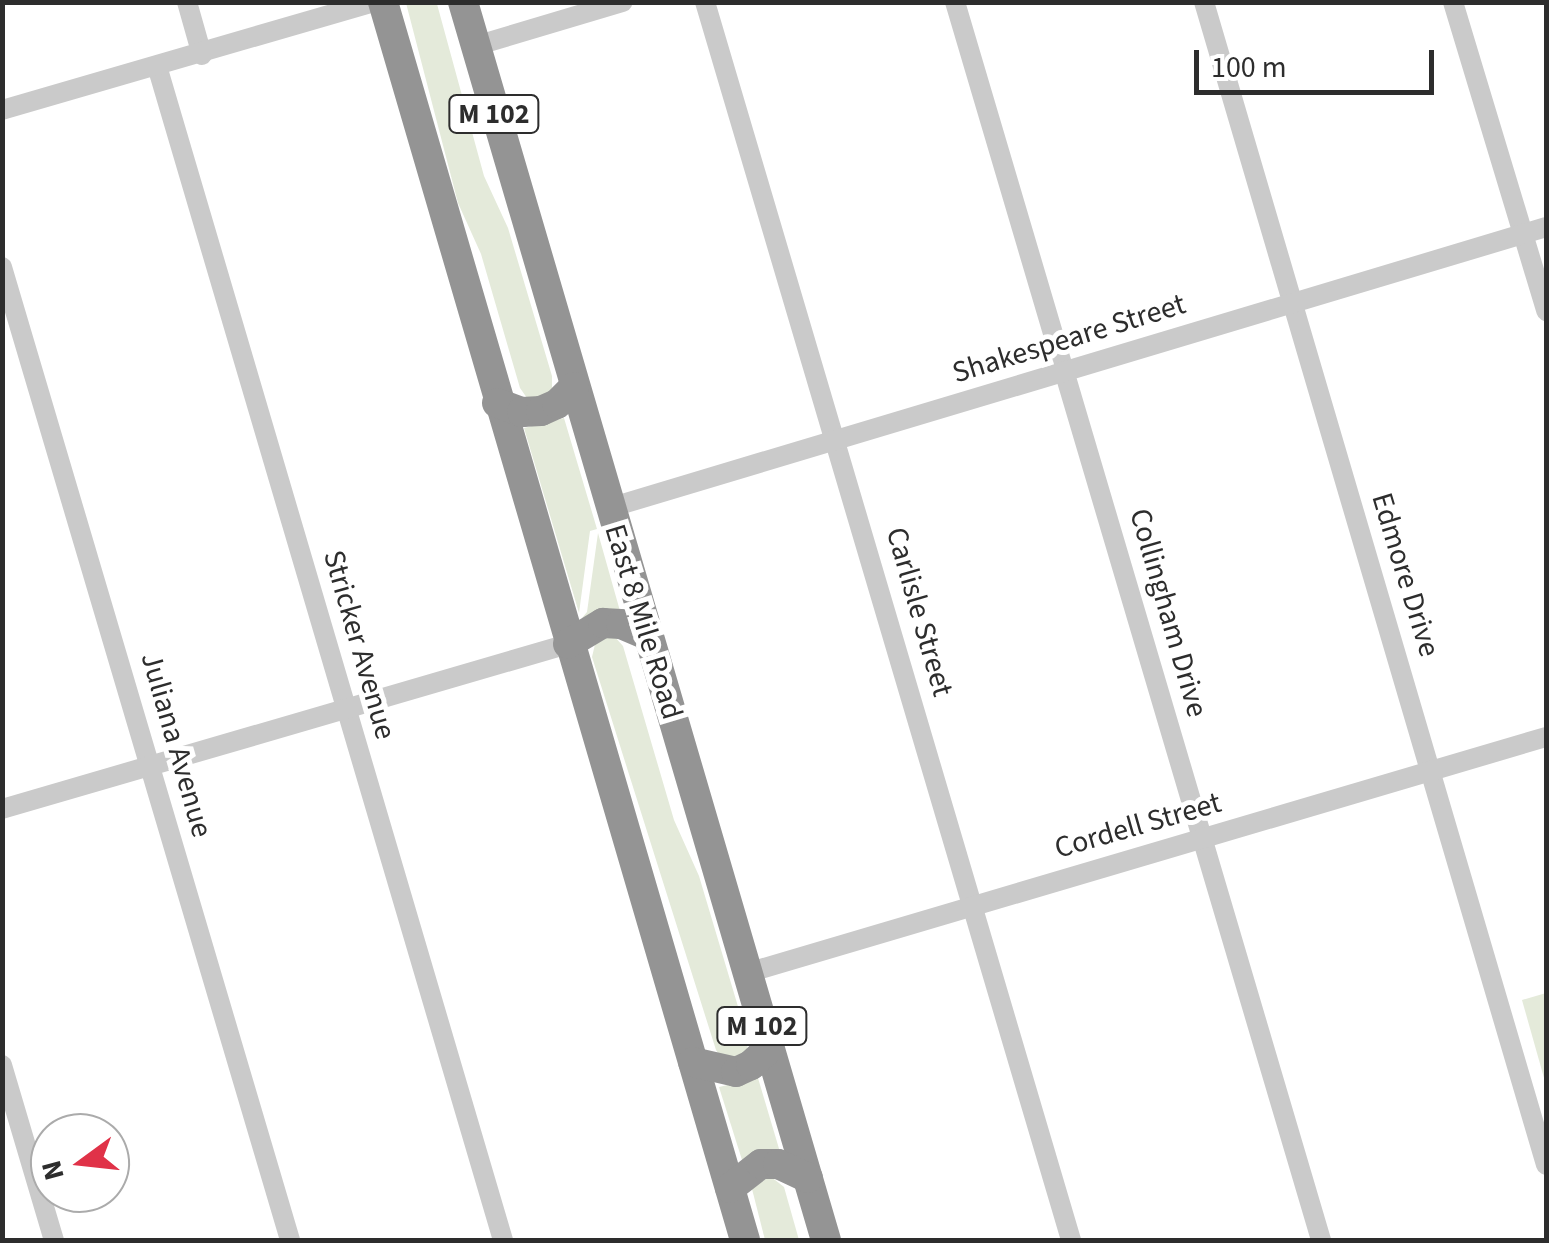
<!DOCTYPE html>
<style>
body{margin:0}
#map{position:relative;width:1549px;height:1243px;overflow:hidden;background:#fff;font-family:"Source Sans 3",sans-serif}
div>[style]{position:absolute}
.green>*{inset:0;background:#e4eada}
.minor>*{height:20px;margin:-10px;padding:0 10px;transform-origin:10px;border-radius:10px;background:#cacaca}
.highway>*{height:30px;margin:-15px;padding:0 15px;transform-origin:15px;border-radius:15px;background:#949494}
span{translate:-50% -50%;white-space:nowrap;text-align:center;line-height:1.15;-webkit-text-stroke:10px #fff;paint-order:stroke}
.shield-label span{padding:2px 8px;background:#fff;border:2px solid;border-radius:8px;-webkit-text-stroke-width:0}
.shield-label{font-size:28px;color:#2d2d2d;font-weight:700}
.street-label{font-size:30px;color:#2d2d2d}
.frame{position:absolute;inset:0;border:5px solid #2d2d2d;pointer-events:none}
.north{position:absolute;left:30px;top:1113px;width:100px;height:100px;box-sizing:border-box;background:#fff;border:2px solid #ababab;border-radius:50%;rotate:255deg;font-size:28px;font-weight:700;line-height:40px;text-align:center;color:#2d2d2d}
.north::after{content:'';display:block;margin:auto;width:35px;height:45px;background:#e03248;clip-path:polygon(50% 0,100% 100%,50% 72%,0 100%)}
.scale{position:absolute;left:1194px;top:50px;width:240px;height:45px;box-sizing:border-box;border:5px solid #2d2d2d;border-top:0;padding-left:12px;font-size:30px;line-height:35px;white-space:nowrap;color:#2d2d2d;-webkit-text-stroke:8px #fff;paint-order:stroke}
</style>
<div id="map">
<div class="green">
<div style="clip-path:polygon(406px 3px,437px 4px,484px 176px,508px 228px,552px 376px,552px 388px,544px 398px,527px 398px,520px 388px,481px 254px,458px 203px)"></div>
<div style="clip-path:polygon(564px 418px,597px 529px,590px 531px,579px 613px,524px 428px)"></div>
<div style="clip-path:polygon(598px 533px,620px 611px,582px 618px,587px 612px)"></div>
<div style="clip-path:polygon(614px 636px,623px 646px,674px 820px,699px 876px,748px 1040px,747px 1051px,738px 1059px,720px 1056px,716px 1050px,592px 657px,596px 640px)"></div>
<div style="clip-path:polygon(1546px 993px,1546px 1085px,1522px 1000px)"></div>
<div style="clip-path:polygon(758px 1078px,780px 1152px,742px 1160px,719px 1087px)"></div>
<div style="clip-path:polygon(770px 1176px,784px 1187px,799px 1240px,765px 1240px,752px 1189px)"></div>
</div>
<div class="minor">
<div style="left:187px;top:2px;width:55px;rotate:74.2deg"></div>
<div style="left:705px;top:2px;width:1291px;rotate:73.53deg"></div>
<div style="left:955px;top:2px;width:1291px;rotate:73.53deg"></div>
<div style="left:1204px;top:2px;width:1212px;rotate:73.61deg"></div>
<div style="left:1453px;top:2px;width:323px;rotate:73.2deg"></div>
<div style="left:475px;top:46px;width:154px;rotate:-16.6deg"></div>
<div style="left:157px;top:66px;width:1224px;rotate:73.58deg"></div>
<div style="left:2px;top:110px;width:386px;rotate:-16.2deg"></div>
<div style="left:2px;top:267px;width:1015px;rotate:73.51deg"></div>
<div style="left:609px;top:508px;width:978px;rotate:-16.69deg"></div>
<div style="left:2px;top:809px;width:590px;rotate:-16.25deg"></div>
<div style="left:747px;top:973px;width:833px;rotate:-16.46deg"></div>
<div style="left:2px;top:1065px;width:183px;rotate:73.5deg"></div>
</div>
<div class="highway">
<div style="left:383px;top:2px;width:1290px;rotate:73.7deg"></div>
<div style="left:463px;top:2px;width:1290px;rotate:73.66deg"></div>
<div style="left:497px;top:403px;width:27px;rotate:20deg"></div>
<div style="left:522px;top:412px;width:19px;rotate:-3deg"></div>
<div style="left:541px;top:411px;width:17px;rotate:-24deg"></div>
<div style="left:557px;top:404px;width:24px;rotate:-45deg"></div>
<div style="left:568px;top:644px;width:41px;rotate:-31deg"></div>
<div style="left:603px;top:623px;width:18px;rotate:3deg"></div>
<div style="left:621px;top:624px;width:28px;rotate:23deg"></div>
<div style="left:693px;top:1062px;width:44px;rotate:13.1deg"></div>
<div style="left:736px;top:1072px;width:17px;rotate:-25deg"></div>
<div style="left:751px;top:1065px;width:25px;rotate:-43deg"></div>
<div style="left:730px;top:1188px;width:39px;rotate:-38deg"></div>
<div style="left:761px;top:1164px;width:17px"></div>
<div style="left:778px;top:1164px;width:33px;rotate:25deg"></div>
</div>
<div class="shield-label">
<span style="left:494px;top:114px">M 102</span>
<span style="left:762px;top:1026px">M 102</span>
</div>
<div class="street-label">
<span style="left:1069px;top:339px;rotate:-17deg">Shakespeare Street</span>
<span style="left:1405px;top:575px;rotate:73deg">Edmore Drive</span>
<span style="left:919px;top:612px;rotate:74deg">Carlisle Street</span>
<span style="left:1168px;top:613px;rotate:74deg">Collingham Drive</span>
<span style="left:643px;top:622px;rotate:73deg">East 8 Mile Road</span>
<span style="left:359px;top:645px;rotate:74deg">Stricker Avenue</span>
<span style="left:176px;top:745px;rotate:74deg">Juliana Avenue</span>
<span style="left:1138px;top:826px;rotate:-16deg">Cordell Street</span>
</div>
<div class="frame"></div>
<div class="north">N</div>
<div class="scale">100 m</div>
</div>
